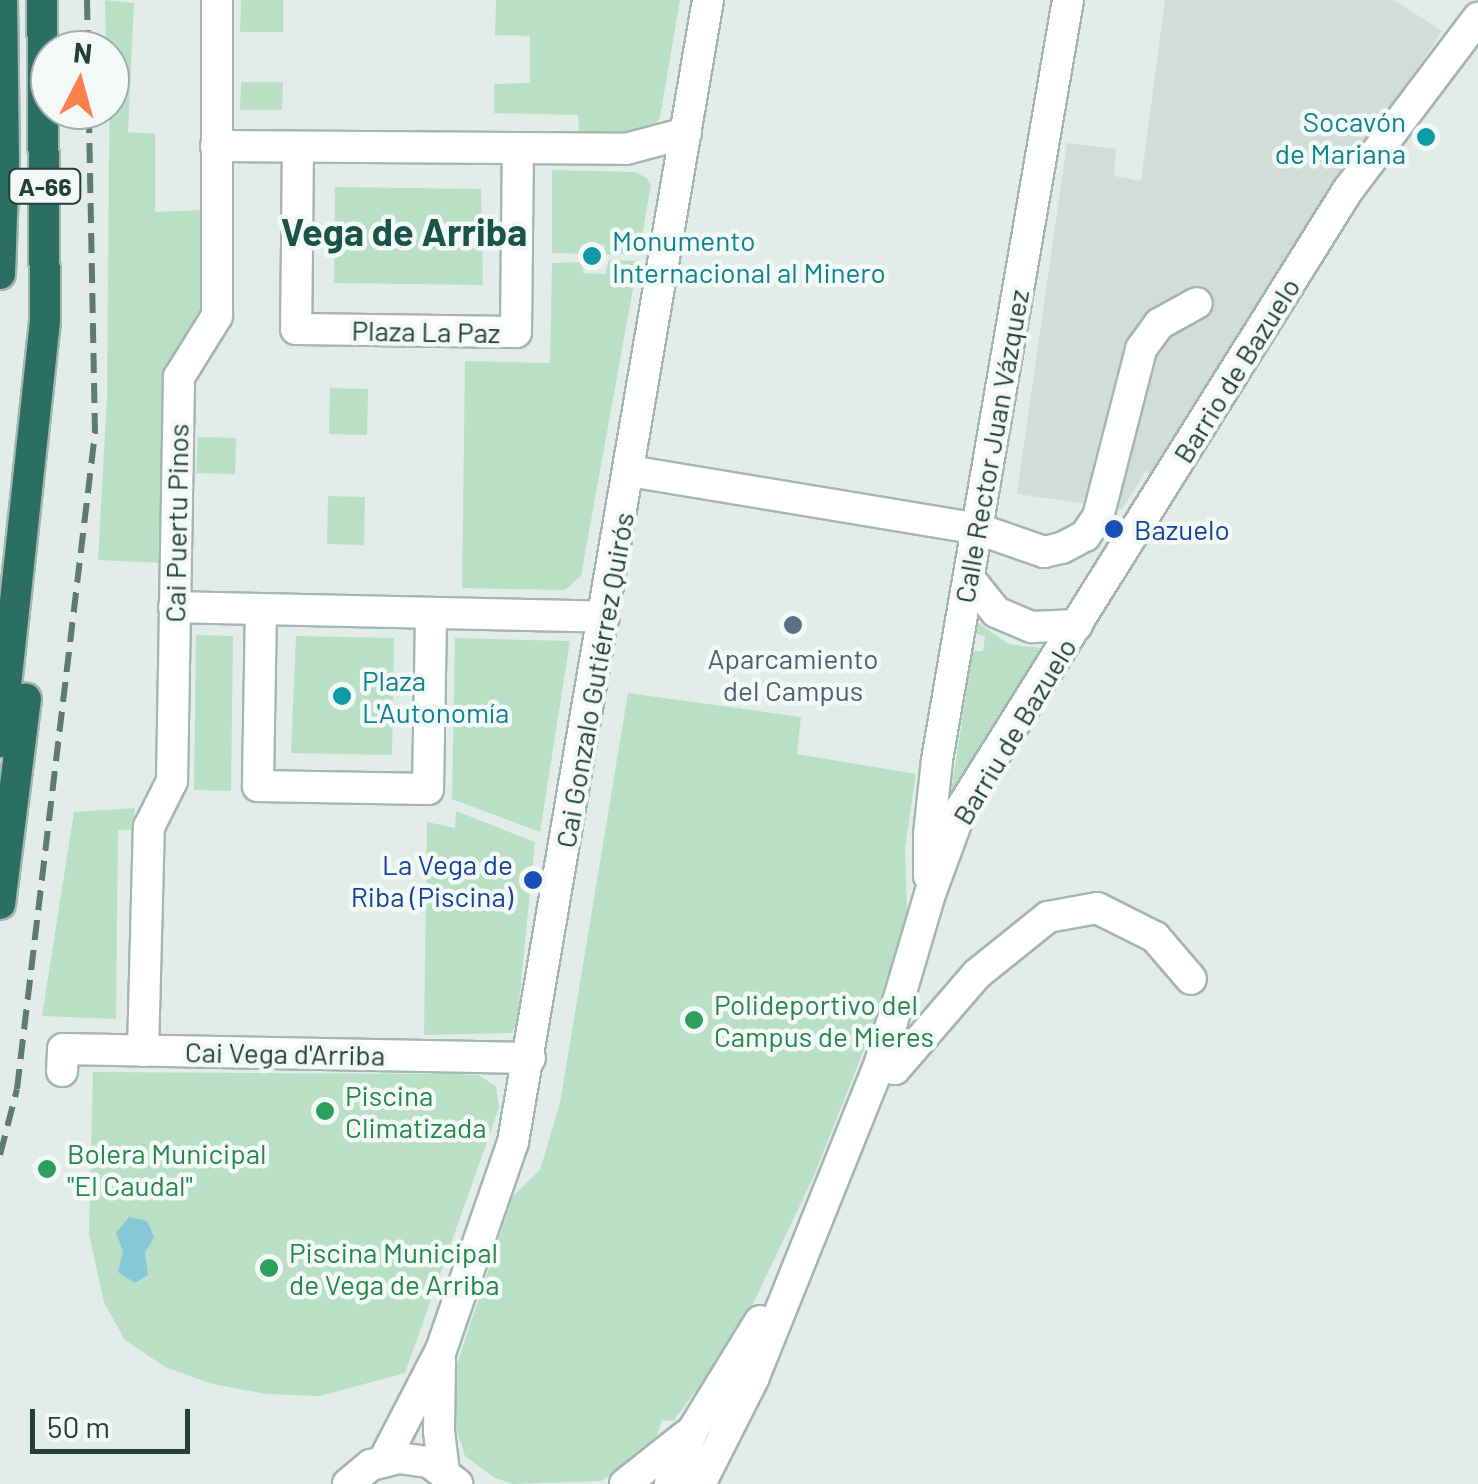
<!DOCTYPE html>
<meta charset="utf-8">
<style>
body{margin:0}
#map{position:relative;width:1478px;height:1484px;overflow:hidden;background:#e2ede9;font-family:Barlow,sans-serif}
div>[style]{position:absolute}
.built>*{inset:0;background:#d0ddd8}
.green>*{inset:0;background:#b9e0c5}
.water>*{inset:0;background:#86c8d7}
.roads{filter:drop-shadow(2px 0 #a4b6b0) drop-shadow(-2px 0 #a4b6b0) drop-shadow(0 2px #a4b6b0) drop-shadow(0 -2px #a4b6b0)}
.minor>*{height:30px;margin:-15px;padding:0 15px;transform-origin:15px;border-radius:15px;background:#fff}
.highway>*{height:30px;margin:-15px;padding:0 15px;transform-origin:15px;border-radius:15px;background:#2a6f62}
.rail>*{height:6px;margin-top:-3px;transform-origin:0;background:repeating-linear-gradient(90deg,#5b7b74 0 20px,transparent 0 30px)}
.dots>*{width:28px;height:28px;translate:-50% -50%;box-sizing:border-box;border:5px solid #f3f9f6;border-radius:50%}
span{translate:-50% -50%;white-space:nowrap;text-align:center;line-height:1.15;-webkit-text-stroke:9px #f3f9f6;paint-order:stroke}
.shield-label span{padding:2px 8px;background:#f3f9f6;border:2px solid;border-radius:8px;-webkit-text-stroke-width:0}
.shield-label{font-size:25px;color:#204038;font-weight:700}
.culture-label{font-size:28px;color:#0d838f}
.right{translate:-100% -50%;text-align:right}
.left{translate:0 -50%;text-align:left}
.street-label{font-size:28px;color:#204038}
.transit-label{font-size:28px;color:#164399}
.service-label{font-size:28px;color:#4e5e75}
.leisure-label{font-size:28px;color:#27864d}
.district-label{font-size:38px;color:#1a5447;font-weight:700}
.north{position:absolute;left:30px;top:30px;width:100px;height:100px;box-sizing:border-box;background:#f3f9f6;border:2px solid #9fafaa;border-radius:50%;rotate:6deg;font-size:28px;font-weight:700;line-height:40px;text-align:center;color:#204038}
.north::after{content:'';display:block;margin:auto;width:35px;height:45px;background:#fd7f50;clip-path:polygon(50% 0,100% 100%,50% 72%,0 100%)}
.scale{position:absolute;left:30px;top:1409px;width:160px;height:45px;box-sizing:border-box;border:5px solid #204038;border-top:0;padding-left:12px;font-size:30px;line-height:35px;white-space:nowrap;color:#204038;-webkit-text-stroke:8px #f3f9f6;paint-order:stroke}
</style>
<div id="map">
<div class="built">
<div style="clip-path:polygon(1165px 0,1394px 0,1442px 31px,1152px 476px,1146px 471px,1122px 509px,1017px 494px,1067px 143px,1116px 149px,1114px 176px,1141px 181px)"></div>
</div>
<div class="green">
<div style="clip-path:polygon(105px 0,134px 3px,128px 132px,155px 134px,155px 212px,203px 210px,203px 303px,194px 331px,175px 354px,166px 383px,162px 563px,98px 560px,107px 397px,110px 50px,106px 50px)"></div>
<div style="clip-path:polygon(241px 0,283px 0,283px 32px,240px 32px)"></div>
<div style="clip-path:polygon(496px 0,680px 0,660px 117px,654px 127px,643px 133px,579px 131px,578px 115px,494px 113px,494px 84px,530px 83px,530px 36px,495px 35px)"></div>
<div style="clip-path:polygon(241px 82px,283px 82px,282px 110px,240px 110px)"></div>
<div style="clip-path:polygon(552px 170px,635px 172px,647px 178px,651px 185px,639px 253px,605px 255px,605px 245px,586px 243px,585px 254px,552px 253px)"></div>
<div style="clip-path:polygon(335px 187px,481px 189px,483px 285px,334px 283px)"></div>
<div style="clip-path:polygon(609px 260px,638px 261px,581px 576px,565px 590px,462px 588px,465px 361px,550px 363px,552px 263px,584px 262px,583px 273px,605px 274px)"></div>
<div style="clip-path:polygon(330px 388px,368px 389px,367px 435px,329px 434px)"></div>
<div style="clip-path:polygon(198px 437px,236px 438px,235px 474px,196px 473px)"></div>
<div style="clip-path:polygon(328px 496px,365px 497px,364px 545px,327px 544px)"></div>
<div style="clip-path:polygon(978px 623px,1009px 644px,1041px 648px,951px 791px,973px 651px,983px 651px,985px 636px,976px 634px)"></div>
<div style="clip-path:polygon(196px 635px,233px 636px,231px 791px,194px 790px)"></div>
<div style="clip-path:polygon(296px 636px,394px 638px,392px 755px,291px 753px)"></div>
<div style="clip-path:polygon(455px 638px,570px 641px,540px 832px,452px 799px)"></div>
<div style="clip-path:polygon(628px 693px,801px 717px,797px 754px,916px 774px,905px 848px,907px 909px,881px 1007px,813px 1178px,739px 1333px,673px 1421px,662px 1420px,652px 1450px,601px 1481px,513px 1484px,495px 1478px,465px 1456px,452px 1416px,450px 1385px,513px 1196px,540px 1170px,560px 1103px)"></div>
<div style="clip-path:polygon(135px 808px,133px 830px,118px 830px,116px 1019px,42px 1016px,74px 812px)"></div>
<div style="clip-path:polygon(456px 811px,535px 842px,517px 1023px,512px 1033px,424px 1035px,427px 822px,455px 828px)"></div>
<div style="clip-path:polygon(93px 1072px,456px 1074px,478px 1075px,496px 1086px,499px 1108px,405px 1373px,320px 1396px,267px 1394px,212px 1384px,165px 1367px,125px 1340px,104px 1302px,89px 1234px)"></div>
</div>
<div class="water">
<div style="clip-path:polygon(129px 1217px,147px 1221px,154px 1237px,145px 1253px,148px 1275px,135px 1283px,118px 1272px,123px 1251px,116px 1233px)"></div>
</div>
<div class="roads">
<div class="minor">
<div style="left:216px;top:146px;width:410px;rotate:0.4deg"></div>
<div style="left:626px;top:149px;width:62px;rotate:-14.9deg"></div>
<div style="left:298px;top:147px;width:182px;rotate:90.6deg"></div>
<div style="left:296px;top:329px;width:220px;rotate:0.8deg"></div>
<div style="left:516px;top:332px;width:184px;rotate:-89.4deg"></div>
<div style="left:629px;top:471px;width:354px;rotate:9.4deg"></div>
<div style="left:978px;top:529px;width:70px;rotate:19.2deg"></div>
<div style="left:1044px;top:552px;width:18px;rotate:-13deg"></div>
<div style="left:1062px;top:548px;width:26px;rotate:-28deg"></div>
<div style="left:1085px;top:536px;width:23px;rotate:-56deg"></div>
<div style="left:1098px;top:517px;width:173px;rotate:-75.6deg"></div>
<div style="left:1141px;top:349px;width:31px;rotate:-54deg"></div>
<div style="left:1159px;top:324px;width:43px;rotate:-28.9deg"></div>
<div style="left:969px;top:578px;width:43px;rotate:51.5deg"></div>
<div style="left:996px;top:612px;width:39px;rotate:23deg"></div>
<div style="left:1032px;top:627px;width:45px;rotate:-2.5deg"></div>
<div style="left:174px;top:607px;width:430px;rotate:1.3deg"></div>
<div style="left:261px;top:609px;width:177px;rotate:91deg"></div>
<div style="left:258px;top:786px;width:170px;rotate:1deg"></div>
<div style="left:428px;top:789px;width:176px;rotate:-89deg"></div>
<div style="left:929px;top:876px;width:42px;rotate:-90deg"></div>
<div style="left:929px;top:834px;width:74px;rotate:-83.8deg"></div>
<div style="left:937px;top:760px;width:771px;rotate:-80.22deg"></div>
<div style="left:143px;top:1051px;width:224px;rotate:-88.5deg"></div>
<div style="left:149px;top:827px;width:51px;rotate:-63.4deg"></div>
<div style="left:172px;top:781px;width:404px;rotate:-89deg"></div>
<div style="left:179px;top:377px;width:72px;rotate:-58.1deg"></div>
<div style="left:217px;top:316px;width:316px;rotate:-90deg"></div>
<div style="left:879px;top:1066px;width:16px;rotate:11deg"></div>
<div style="left:895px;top:1069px;width:125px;rotate:-49.2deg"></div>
<div style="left:977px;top:974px;width:91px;rotate:-38.8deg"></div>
<div style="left:1048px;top:917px;width:50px;rotate:-10.4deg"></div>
<div style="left:1097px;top:908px;width:65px;rotate:26.6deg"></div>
<div style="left:1155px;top:937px;width:55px;rotate:49.4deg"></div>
<div style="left:62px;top:1071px;width:22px;rotate:-87deg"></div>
<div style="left:63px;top:1049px;width:467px;rotate:1.1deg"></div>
<div style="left:440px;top:1358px;width:73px;rotate:90.8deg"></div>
<div style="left:439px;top:1431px;width:39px;rotate:83deg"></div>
<div style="left:384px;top:1460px;width:124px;rotate:-62.6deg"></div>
<div style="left:441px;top:1350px;width:220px;rotate:-70.9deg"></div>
<div style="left:513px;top:1142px;width:1159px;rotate:-80.31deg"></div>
<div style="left:348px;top:1484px;width:30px;rotate:-40deg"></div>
<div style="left:371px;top:1465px;width:29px;rotate:-14deg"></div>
<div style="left:399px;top:1458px;width:30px;rotate:8deg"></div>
<div style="left:429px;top:1462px;width:36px;rotate:38deg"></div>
<div style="left:625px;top:1484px;width:79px;rotate:-38.3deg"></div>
<div style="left:670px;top:1484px;width:59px;rotate:-66.9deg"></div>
<div style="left:693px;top:1430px;width:128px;rotate:-58.4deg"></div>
<div style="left:700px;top:1484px;width:118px;rotate:-63.2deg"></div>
<div style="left:753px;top:1379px;width:337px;rotate:-68.1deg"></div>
<div style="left:879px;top:1066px;width:179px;rotate:-73.5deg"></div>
<div style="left:930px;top:894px;width:93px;rotate:-69.8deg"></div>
<div style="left:962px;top:807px;width:728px;rotate:-57.97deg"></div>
<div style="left:1348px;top:190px;width:216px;rotate:-52.9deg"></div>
</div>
<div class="highway">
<div style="left:0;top:274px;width:112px;rotate:-88deg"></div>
<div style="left:4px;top:162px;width:162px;rotate:-90.7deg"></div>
<div style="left:0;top:742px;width:423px;rotate:-83.9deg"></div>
<div style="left:45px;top:321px;width:321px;rotate:-90.5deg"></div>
<div style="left:0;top:904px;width:207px;rotate:-82.8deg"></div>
</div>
</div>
<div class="rail">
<div style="left:87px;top:0;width:50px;rotate:88.9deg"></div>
<div style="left:0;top:1155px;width:68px;rotate:-75.6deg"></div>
<div style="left:17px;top:1089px;width:661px;rotate:-83.22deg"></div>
<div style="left:95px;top:433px;width:323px;rotate:-91.1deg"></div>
</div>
<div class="dots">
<div style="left:1426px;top:137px;background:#0f9aa8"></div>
<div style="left:592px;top:256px;background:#0f9aa8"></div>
<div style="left:1114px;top:529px;background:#1a4fb4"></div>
<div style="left:793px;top:625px;background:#5c6f8a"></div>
<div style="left:342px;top:696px;background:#0f9aa8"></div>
<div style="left:533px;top:880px;background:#1a4fb4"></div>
<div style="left:694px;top:1020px;background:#2e9e5b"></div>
<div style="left:325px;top:1111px;background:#2e9e5b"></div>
<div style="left:47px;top:1169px;background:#2e9e5b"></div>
<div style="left:269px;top:1268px;background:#2e9e5b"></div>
</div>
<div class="shield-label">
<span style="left:45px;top:186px">A-66</span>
</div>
<div class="culture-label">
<span class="right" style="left:1406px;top:137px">Socavón<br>de Mariana</span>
<span class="left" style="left:612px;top:256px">Monumento<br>Internacional al Minero</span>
<span class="left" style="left:362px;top:696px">Plaza<br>L'Autonomía</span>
</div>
<div class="street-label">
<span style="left:426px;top:331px;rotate:1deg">Plaza La Paz</span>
<span style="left:1236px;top:370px;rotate:-58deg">Barrio de Bazuelo</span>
<span style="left:991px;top:446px;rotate:-80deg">Calle Rector Juan Vázquez</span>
<span style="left:176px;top:523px;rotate:-89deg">Cai Puertu Pinos</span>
<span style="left:594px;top:680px;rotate:-80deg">Cai Gonzalo Gutiérrez Quirós</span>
<span style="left:1014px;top:731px;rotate:-59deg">Barriu de Bazuelo</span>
<span style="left:285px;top:1053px;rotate:1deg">Cai Vega d'Arriba</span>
</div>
<div class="transit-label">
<span class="left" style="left:1134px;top:529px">Bazuelo</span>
<span class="right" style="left:513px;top:880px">La Vega de<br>Riba (Piscina)</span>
</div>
<div class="service-label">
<span style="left:793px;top:674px">Aparcamiento<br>del Campus</span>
</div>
<div class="leisure-label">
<span class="left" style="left:714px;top:1020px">Polideportivo del<br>Campus de Mieres</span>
<span class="left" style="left:345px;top:1111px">Piscina<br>Climatizada</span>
<span class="left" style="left:67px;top:1169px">Bolera Municipal<br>"El Caudal"</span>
<span class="left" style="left:289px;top:1268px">Piscina Municipal<br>de Vega de Arriba</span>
</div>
<div class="district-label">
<span style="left:404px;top:232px">Vega de Arriba</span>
</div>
<div class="north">N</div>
<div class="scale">50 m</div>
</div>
